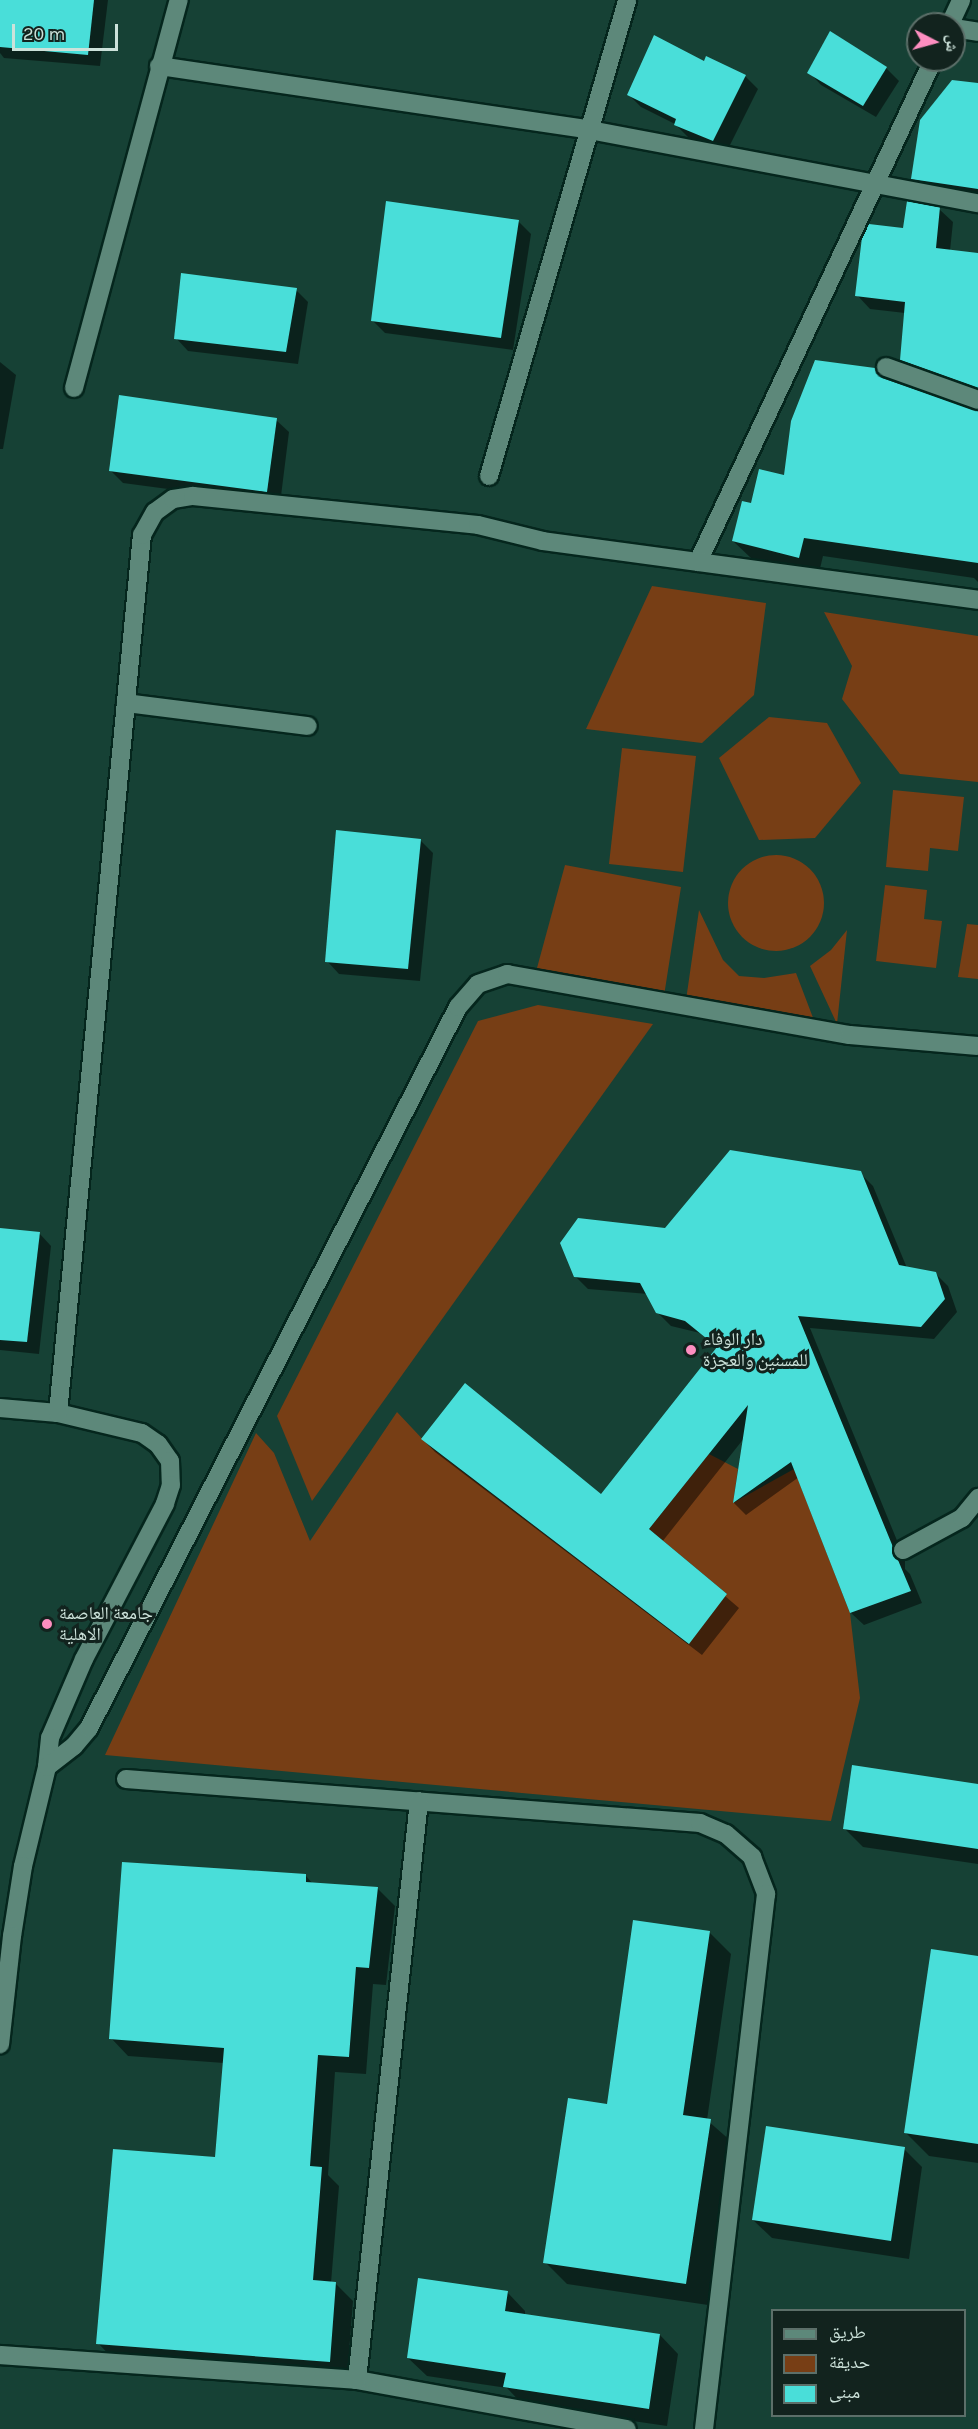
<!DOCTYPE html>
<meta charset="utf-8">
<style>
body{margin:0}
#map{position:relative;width:978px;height:2429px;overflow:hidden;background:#164135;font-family:Karla,"Noto Naskh Arabic",sans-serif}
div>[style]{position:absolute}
.green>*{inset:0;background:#773e15}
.round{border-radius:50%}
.shadow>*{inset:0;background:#0007}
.building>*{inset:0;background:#49ded9}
.roads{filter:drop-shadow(2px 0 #05261d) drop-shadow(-2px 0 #05261d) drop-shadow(0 2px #05261d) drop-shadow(0 -2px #05261d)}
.minor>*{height:18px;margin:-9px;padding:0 9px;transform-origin:9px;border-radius:9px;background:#5d887a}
.dots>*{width:16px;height:16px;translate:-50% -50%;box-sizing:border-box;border:3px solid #12231e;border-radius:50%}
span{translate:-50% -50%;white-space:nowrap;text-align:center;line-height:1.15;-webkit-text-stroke:6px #12231e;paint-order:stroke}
.poi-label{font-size:18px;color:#cce2da}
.left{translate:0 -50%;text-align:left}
.legend{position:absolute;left:771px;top:2309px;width:195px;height:108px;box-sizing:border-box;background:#12231e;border:2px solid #5c6f69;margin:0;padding:8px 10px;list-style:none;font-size:18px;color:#cce2da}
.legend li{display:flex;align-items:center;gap:12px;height:30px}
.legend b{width:30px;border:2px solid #5c6f69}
.north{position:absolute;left:906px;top:12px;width:60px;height:60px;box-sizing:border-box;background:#12231e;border:2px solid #5c6f69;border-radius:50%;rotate:96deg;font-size:16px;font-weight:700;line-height:24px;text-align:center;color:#cce2da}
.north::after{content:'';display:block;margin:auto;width:21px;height:27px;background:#fd8ec0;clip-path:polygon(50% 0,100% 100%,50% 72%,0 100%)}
.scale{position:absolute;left:12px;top:24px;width:106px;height:27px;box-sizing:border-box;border:3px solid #cce2da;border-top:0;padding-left:8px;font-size:18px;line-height:21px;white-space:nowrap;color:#cce2da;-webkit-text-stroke:4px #12231e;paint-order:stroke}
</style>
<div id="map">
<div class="green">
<div style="clip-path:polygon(652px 586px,766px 603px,754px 695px,702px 743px,586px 729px)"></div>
<div style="clip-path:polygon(824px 612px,978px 636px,978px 782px,900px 774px,842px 699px,852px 666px)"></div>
<div style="clip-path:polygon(769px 717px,827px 723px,861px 783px,815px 838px,759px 840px,719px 758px)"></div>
<div style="clip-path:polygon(622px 748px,696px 756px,683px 872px,609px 864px)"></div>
<div style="clip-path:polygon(893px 790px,964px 797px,958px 851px,930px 848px,928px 871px,886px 867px)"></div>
<div class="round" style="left:728px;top:855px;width:96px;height:96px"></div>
<div style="clip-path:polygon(565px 865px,681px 887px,664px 996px,534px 979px)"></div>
<div style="clip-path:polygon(885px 885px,927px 890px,924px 919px,942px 921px,936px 968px,876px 961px)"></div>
<div style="clip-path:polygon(699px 910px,723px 960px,739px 976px,764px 978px,796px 973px,815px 1023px,686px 1000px)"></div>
<div style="clip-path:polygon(967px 924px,978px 925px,978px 979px,958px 977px)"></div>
<div style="clip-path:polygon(847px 930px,837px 1024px,810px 966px,831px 950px)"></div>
<div style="clip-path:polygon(538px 1005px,653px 1024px,312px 1501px,277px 1416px,478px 1021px)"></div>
<div style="clip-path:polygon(397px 1412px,429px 1446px,688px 1644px,727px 1594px,649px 1529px,709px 1454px,738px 1469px,733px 1503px,794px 1469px,850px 1613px,860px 1698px,831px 1821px,105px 1755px,256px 1433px,274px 1453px,310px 1541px)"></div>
</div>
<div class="shadow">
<div style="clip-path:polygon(0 0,108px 0,100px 66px,4px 58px,0 53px)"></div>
<div style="clip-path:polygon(707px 58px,746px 77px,758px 89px,726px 153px,688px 137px,675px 124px,641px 107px,629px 95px,705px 63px)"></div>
<div style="clip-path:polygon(886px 68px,899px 81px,876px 117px,821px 85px,809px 72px)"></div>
<div style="clip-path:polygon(978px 84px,978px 200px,926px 192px,912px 178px)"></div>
<div style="clip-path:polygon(939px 209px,953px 222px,950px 251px,978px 254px,978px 386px,943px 373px,952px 386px,915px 373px,902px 359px,905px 313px,870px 309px,857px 295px,905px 229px)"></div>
<div style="clip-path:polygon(518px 221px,531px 234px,513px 350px,385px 333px,372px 320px)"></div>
<div style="clip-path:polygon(296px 290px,308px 302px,298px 364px,188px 351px,176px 338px)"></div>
<div style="clip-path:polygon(0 362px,16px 375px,3px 449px,0 449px)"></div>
<div style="clip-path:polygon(874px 370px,885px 380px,978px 423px,978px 582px,974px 578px,823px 556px,818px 577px,753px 560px,733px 541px,752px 505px,785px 477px)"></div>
<div style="clip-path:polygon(276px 420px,289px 432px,280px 504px,123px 483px,111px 471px)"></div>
<div style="clip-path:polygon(420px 840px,433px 853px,420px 981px,339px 974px,327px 961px)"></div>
<div style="clip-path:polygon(860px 1173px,873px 1186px,907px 1268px,936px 1274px,948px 1286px,957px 1312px,934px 1339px,810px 1328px,905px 1560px,905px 1569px,910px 1574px,922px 1603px,864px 1625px,851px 1613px,799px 1477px,746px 1515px,734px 1503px,745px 1437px,662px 1542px,739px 1608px,702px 1655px,435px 1452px,423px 1439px,601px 1497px,718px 1348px,700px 1333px,671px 1326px,658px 1313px,648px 1294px,588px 1289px,575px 1276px,665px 1230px)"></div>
<div style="clip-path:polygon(0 1229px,39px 1233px,51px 1246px,39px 1354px,0 1350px)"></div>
<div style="clip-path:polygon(978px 1785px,978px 1864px,863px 1847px,845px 1829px)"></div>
<div style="clip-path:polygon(306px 1876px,313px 1884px,377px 1888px,395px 1906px,386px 1985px,373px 1984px,366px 2074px,335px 2072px,328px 2175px,339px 2186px,331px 2283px,336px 2284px,353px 2301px,347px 2379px,115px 2361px,98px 2343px,217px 2158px,224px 2063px,128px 2056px,111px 2038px)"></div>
<div style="clip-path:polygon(709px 1932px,731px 1954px,707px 2120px,732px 2142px,708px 2305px,567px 2284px,545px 2262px,608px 2105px)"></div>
<div style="clip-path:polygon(978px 1957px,978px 2163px,929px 2156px,905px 2132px)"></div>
<div style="clip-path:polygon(904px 2149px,922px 2167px,909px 2259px,772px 2238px,753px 2220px)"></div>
<div style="clip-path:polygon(507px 2292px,525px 2311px,525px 2315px,660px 2335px,678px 2354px,667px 2426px,523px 2405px,507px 2388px,427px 2376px,408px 2358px)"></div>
</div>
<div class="building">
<div style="clip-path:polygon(0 0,94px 0,88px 55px,0 47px)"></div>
<div style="clip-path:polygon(830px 31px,887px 67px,863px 106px,807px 73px)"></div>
<div style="clip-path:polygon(654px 35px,704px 61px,706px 56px,746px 75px,713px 141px,674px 125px,676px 119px,627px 95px)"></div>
<div style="clip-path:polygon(952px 80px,978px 83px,978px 189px,911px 179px,920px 120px)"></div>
<div style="clip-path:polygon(386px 201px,519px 220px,501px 338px,371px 321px)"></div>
<div style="clip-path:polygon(907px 201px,940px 207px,936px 248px,978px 253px,978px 388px,900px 360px,905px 302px,855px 296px,862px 237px,869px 224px,903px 228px)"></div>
<div style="clip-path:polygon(181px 273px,297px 288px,286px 352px,174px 339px)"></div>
<div style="clip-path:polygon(815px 360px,875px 368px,882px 378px,978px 411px,978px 563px,804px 538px,799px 558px,732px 541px,742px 501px,751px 503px,759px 469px,784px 475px,791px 421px)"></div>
<div style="clip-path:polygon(119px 395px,277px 418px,267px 492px,109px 471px)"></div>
<div style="clip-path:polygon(336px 830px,421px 839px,408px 969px,325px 962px)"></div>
<div style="clip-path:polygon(730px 1150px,861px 1171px,899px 1265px,936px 1272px,945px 1299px,921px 1327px,798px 1316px,893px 1547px,893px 1555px,898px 1560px,911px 1591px,850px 1613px,791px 1462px,733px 1503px,748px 1405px,649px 1529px,727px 1594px,689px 1644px,421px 1439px,465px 1383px,601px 1494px,717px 1347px,685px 1321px,656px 1313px,640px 1283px,574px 1277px,560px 1243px,578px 1218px,665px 1228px)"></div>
<div style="clip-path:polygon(0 1228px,40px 1232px,27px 1342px,0 1340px)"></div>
<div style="clip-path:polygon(852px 1765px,978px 1784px,978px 1849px,843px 1829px)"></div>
<div style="clip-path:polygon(122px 1862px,306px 1874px,306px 1882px,378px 1887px,369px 1968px,356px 1967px,349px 2057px,318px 2055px,310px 2166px,322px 2167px,313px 2280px,336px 2282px,330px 2362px,96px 2344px,113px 2149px,215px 2157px,224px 2048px,109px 2039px)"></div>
<div style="clip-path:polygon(633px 1920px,710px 1931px,683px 2115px,711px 2119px,686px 2284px,543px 2263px,568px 2098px,607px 2104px)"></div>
<div style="clip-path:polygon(931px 1949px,978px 1956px,978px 2144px,904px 2133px)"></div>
<div style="clip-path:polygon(766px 2126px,905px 2147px,891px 2241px,752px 2220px)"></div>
<div style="clip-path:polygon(418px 2278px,508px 2291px,505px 2311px,660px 2334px,649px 2409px,503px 2387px,506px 2373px,407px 2358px)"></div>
</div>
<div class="roads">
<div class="minor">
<div style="left:950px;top:24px;width:26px;rotate:-65deg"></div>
<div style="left:954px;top:28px;width:24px;rotate:9deg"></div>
<div style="left:159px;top:66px;width:436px;rotate:8.4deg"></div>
<div style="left:590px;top:130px;width:395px;rotate:10.7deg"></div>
<div style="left:886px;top:367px;width:98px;rotate:19.7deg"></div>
<div style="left:74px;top:388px;width:402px;rotate:-74.9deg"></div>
<div style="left:489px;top:476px;width:496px;rotate:-73.8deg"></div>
<div style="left:698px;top:562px;width:554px;rotate:-64.91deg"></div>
<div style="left:126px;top:703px;width:183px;rotate:7.2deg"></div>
<div style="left:0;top:1408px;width:58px;rotate:4.9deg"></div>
<div style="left:58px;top:1413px;width:86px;rotate:13.4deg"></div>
<div style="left:142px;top:1433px;width:19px;rotate:35deg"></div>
<div style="left:158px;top:1444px;width:21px;rotate:55deg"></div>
<div style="left:170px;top:1461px;width:24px;rotate:88deg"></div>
<div style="left:171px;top:1485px;width:20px;rotate:108deg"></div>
<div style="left:165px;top:1504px;width:175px;rotate:117.6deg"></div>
<div style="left:84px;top:1659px;width:86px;rotate:113.3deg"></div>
<div style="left:50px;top:1738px;width:29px;rotate:96deg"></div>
<div style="left:47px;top:1767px;width:102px;rotate:103.6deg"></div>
<div style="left:23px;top:1866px;width:71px;rotate:98.9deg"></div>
<div style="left:12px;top:1936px;width:109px;rotate:96.3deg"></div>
<div style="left:58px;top:1413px;width:882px;rotate:-84.54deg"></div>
<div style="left:142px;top:535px;width:26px;rotate:-61deg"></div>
<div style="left:155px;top:512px;width:22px;rotate:-36deg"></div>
<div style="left:173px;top:499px;width:20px;rotate:-9deg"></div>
<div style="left:193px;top:496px;width:286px;rotate:5.8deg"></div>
<div style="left:478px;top:525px;width:67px;rotate:13.8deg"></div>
<div style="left:543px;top:541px;width:439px;rotate:7.7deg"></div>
<div style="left:903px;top:1550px;width:67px;rotate:-28.5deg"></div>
<div style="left:962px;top:1518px;width:26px;rotate:-51deg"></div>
<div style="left:47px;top:1767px;width:34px;rotate:-38deg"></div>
<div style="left:74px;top:1746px;width:23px;rotate:-50deg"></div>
<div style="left:89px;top:1728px;width:810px;rotate:-62.9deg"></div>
<div style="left:458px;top:1007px;width:30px;rotate:-49deg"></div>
<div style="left:478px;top:984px;width:31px;rotate:-19deg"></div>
<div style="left:507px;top:974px;width:348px;rotate:10.1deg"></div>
<div style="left:850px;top:1035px;width:128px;rotate:4.9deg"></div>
<div style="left:126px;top:1779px;width:576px;rotate:4.38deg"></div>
<div style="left:700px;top:1823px;width:28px;rotate:23deg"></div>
<div style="left:726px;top:1834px;width:35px;rotate:41deg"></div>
<div style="left:752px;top:1857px;width:40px;rotate:69deg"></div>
<div style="left:766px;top:1894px;width:539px;rotate:96.61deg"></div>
<div style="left:0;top:2355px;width:358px;rotate:4deg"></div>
<div style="left:357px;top:2380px;width:274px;rotate:10.3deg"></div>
<div style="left:357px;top:2380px;width:582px;rotate:-83.89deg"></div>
</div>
</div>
<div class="dots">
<div style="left:691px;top:1350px;background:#fd8ec0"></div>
<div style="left:47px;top:1624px;background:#fd8ec0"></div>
</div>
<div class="poi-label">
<span class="left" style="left:703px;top:1350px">دار الوفاء<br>للمسنين والعجزة</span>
<span class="left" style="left:59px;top:1624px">جامعة العاصمة<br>الاهلية</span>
</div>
<ul class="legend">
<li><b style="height:8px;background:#5d887a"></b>طريق</li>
<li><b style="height:16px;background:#773e15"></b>حديقة</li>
<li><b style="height:16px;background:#49ded9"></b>مبنى</li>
</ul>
<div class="north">ش</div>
<div class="scale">20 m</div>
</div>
